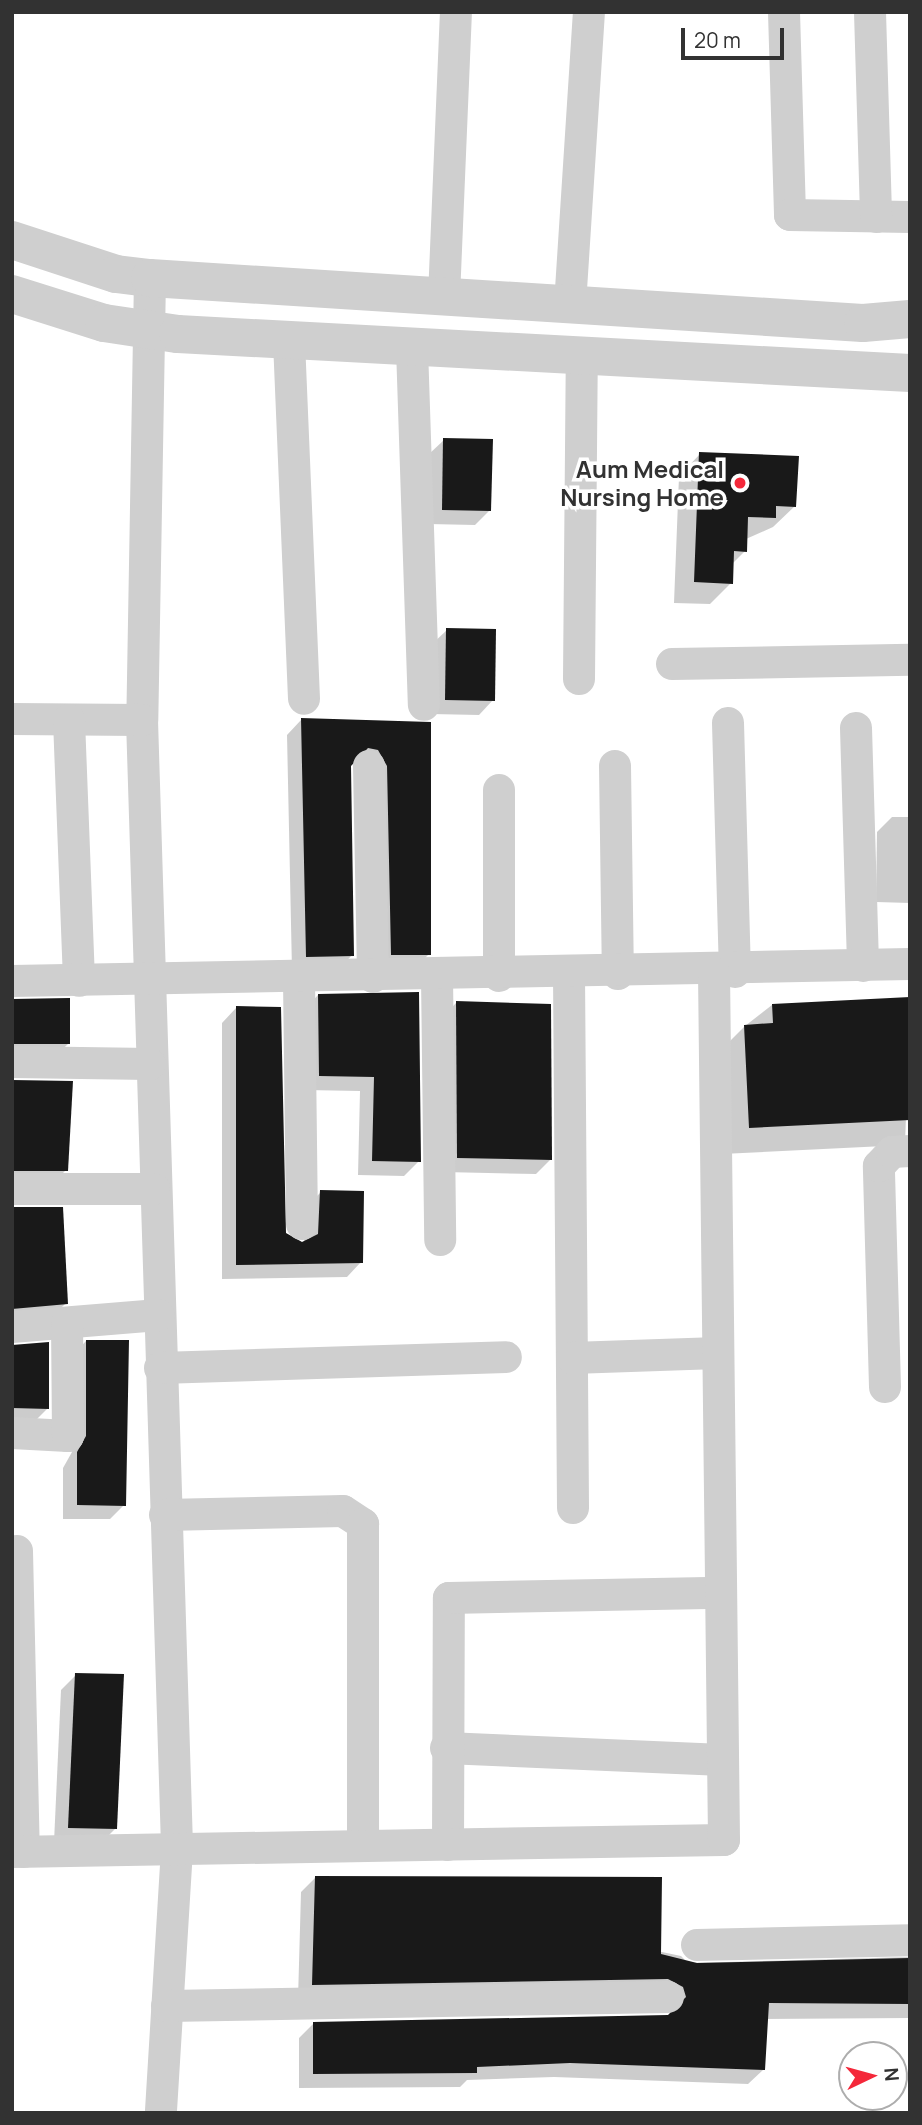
<!DOCTYPE html>
<style>
body{margin:0}
#map{position:relative;width:922px;height:2125px;overflow:hidden;background:#fff;font-family:Manrope,sans-serif}
div>[style]{position:absolute}
.shadow>*{inset:0;background:#0003}
.building>*{inset:0;background:#191919}
.minor>*{height:32px;margin:-16px;padding:0 16px;transform-origin:16px;border-radius:16px;background:#cfcfcf}
.tertiary>*{height:38px;margin:-19px;padding:0 19px;transform-origin:19px;border-radius:19px;background:#cfcfcf}
.dots>*{width:19px;height:19px;translate:-50% -50%;box-sizing:border-box;border:4px solid #fff;border-radius:50%}
span{translate:-50% -50%;white-space:nowrap;text-align:center;line-height:1.15;-webkit-text-stroke:7px #fff;paint-order:stroke}
.poi-label{font-size:24px;color:#323232;font-weight:700}
.right{translate:-100% -50%;text-align:right}
.frame{position:absolute;inset:0;border:14px solid #323232;pointer-events:none}
.north{position:absolute;left:838px;top:2041px;width:70px;height:70px;box-sizing:border-box;background:#fff;border:2px solid #adadad;border-radius:50%;rotate:85deg;font-size:19px;font-weight:700;line-height:28px;text-align:center;color:#323232}
.north::after{content:'';display:block;margin:auto;width:24px;height:32px;background:#f4283a;clip-path:polygon(50% 0,100% 100%,50% 72%,0 100%)}
.scale{position:absolute;left:681px;top:28px;width:103px;height:32px;box-sizing:border-box;border:4px solid #323232;border-top:0;padding-left:9px;font-size:21px;line-height:24px;white-space:nowrap;color:#323232;-webkit-text-stroke:5px #fff;paint-order:stroke}
</style>
<div id="map">
<div class="shadow">
<div style="clip-path:polygon(444px 440px,490px 510px,475px 525px,428px 524px,429px 454px)"></div>
<div style="clip-path:polygon(700px 454px,795px 506px,773px 527px,746px 539px,745px 551px,732px 564px,731px 583px,710px 604px,674px 603px,679px 476px)"></div>
<div style="clip-path:polygon(447px 630px,493px 700px,479px 715px,431px 714px,432px 644px)"></div>
<div style="clip-path:polygon(301px 720px,429px 723px,429px 954px,414px 969px,377px 969px,364px 764px,350px 764px,352px 955px,338px 970px,292px 971px,287px 735px)"></div>
<div style="clip-path:polygon(892px 817px,910px 817px,910px 903px,876px 902px,877px 832px)"></div>
<div style="clip-path:polygon(417px 993px,419px 1161px,404px 1176px,358px 1175px,360px 1091px,305px 1090px,304px 1010px,318px 995px)"></div>
<div style="clip-path:polygon(12px 999px,68px 1000px,68px 1044px,53px 1058px,12px 1058px)"></div>
<div style="clip-path:polygon(910px 999px,905px 1145px,722px 1154px,717px 1054px,745px 1026px,772px 1005px)"></div>
<div style="clip-path:polygon(456px 1003px,550px 1160px,536px 1174px,443px 1172px,442px 1018px)"></div>
<div style="clip-path:polygon(236px 1008px,284px 1234px,304px 1243px,306px 1207px,321px 1192px,361px 1262px,347px 1277px,222px 1279px,222px 1023px)"></div>
<div style="clip-path:polygon(12px 1082px,66px 1170px,51px 1185px,12px 1185px)"></div>
<div style="clip-path:polygon(12px 1207px,66px 1303px,51px 1318px,12px 1325px)"></div>
<div style="clip-path:polygon(86px 1341px,124px 1505px,110px 1519px,63px 1519px,63px 1468px,72px 1452px,72px 1356px)"></div>
<div style="clip-path:polygon(12px 1347px,48px 1408px,33px 1423px,12px 1422px)"></div>
<div style="clip-path:polygon(76px 1675px,116px 1828px,101px 1843px,54px 1842px,61px 1690px)"></div>
<div style="clip-path:polygon(315px 1878px,681px 1956px,688px 1963px,910px 1957px,910px 2018px,764px 2019px,763px 2070px,748px 2084px,554px 2077px,467px 2080px,460px 2087px,299px 2088px,299px 2038px,314px 2023px,670px 2017px,670px 2003px,298px 1999px,301px 1892px)"></div>
</div>
<div class="building">
<div style="clip-path:polygon(443px 438px,493px 439px,491px 511px,442px 510px)"></div>
<div style="clip-path:polygon(699px 452px,799px 456px,796px 507px,776px 506px,776px 518px,748px 517px,747px 552px,734px 551px,733px 584px,694px 582px)"></div>
<div style="clip-path:polygon(446px 628px,496px 629px,495px 701px,445px 700px)"></div>
<div style="clip-path:polygon(301px 718px,431px 722px,431px 955px,391px 955px,387px 766px,378px 750px,368px 748px,351px 766px,354px 956px,306px 957px)"></div>
<div style="clip-path:polygon(419px 992px,421px 1162px,372px 1161px,374px 1077px,319px 1076px,318px 994px)"></div>
<div style="clip-path:polygon(910px 997px,910px 1120px,749px 1128px,744px 1025px,773px 1023px,772px 1004px)"></div>
<div style="clip-path:polygon(70px 998px,70px 1044px,12px 1044px,12px 999px)"></div>
<div style="clip-path:polygon(456px 1001px,551px 1004px,552px 1160px,457px 1158px)"></div>
<div style="clip-path:polygon(236px 1006px,281px 1007px,286px 1233px,302px 1242px,318px 1234px,320px 1190px,364px 1191px,363px 1263px,236px 1265px)"></div>
<div style="clip-path:polygon(12px 1080px,73px 1081px,68px 1171px,12px 1171px)"></div>
<div style="clip-path:polygon(12px 1207px,63px 1207px,68px 1304px,12px 1309px)"></div>
<div style="clip-path:polygon(86px 1340px,129px 1340px,126px 1506px,77px 1505px,77px 1452px,86px 1436px)"></div>
<div style="clip-path:polygon(49px 1342px,49px 1409px,12px 1408px,12px 1345px)"></div>
<div style="clip-path:polygon(75px 1673px,124px 1674px,117px 1829px,68px 1828px)"></div>
<div style="clip-path:polygon(315px 1876px,662px 1877px,661px 1954px,697px 1963px,910px 1958px,910px 2004px,769px 2003px,765px 2070px,570px 2063px,477px 2067px,477px 2073px,313px 2074px,313px 2022px,668px 2015px,686px 1997px,683px 1987px,668px 1979px,312px 1985px)"></div>
</div>
<div class="minor">
<div style="left:784px;top:12px;width:203px;rotate:88.3deg"></div>
<div style="left:790px;top:215px;width:120px;rotate:1deg"></div>
<div style="left:870px;top:12px;width:205px;rotate:88.3deg"></div>
<div style="left:150px;top:278px;width:442px;rotate:91deg"></div>
<div style="left:142px;top:720px;width:1130px;rotate:88.22deg"></div>
<div style="left:177px;top:1849px;width:264px;rotate:93.5deg"></div>
<div style="left:444px;top:297px;width:285px;rotate:-87.6deg"></div>
<div style="left:570px;top:305px;width:294px;rotate:-86.3deg"></div>
<div style="left:289px;top:341px;width:358px;rotate:87.6deg"></div>
<div style="left:412px;top:348px;width:357px;rotate:88.1deg"></div>
<div style="left:672px;top:664px;width:238px;rotate:-1deg"></div>
<div style="left:579px;top:679px;width:322px;rotate:-89.5deg"></div>
<div style="left:12px;top:719px;width:130px;rotate:0.4deg"></div>
<div style="left:69px;top:720px;width:261px;rotate:87.8deg"></div>
<div style="left:728px;top:723px;width:249px;rotate:88.4deg"></div>
<div style="left:856px;top:728px;width:238px;rotate:88.3deg"></div>
<div style="left:369px;top:766px;width:211px;rotate:88.9deg"></div>
<div style="left:615px;top:766px;width:208px;rotate:89.2deg"></div>
<div style="left:499px;top:790px;width:186px;rotate:90deg"></div>
<div style="left:569px;top:974px;width:534px;rotate:89.57deg"></div>
<div style="left:437px;top:976px;width:264px;rotate:89.3deg"></div>
<div style="left:299px;top:979px;width:245px;rotate:89.3deg"></div>
<div style="left:12px;top:981px;width:898px;rotate:-1.08deg"></div>
<div style="left:12px;top:1062px;width:138px;rotate:0.8deg"></div>
<div style="left:12px;top:1189px;width:142px"></div>
<div style="left:12px;top:1327px;width:147px;rotate:-4.7deg"></div>
<div style="left:572px;top:1358px;width:146px;rotate:-2deg"></div>
<div style="left:160px;top:1368px;width:346px;rotate:-1.8deg"></div>
<div style="left:885px;top:1387px;width:221px;rotate:-91.6deg"></div>
<div style="left:879px;top:1166px;width:19px;rotate:-47deg"></div>
<div style="left:892px;top:1152px;width:18px;rotate:-3deg"></div>
<div style="left:12px;top:1433px;width:56px;rotate:3.1deg"></div>
<div style="left:68px;top:1436px;width:113px;rotate:-90.5deg"></div>
<div style="left:165px;top:1515px;width:178px;rotate:-1.3deg"></div>
<div style="left:343px;top:1511px;width:24px;rotate:33deg"></div>
<div style="left:363px;top:1524px;width:322px;rotate:90deg"></div>
<div style="left:17px;top:1551px;width:301px;rotate:88.7deg"></div>
<div style="left:446px;top:1748px;width:277px;rotate:2.5deg"></div>
<div style="left:448px;top:1845px;width:247px;rotate:-89.8deg"></div>
<div style="left:449px;top:1598px;width:272px;rotate:-1.1deg"></div>
<div style="left:12px;top:1852px;width:712px;rotate:-0.97deg"></div>
<div style="left:724px;top:1840px;width:867px;rotate:-90.66deg"></div>
<div style="left:697px;top:1945px;width:213px;rotate:-1.3deg"></div>
<div style="left:167px;top:2006px;width:501px;rotate:-1.03deg"></div>
</div>
<div class="tertiary">
<div style="left:12px;top:240px;width:109px;rotate:18.1deg"></div>
<div style="left:116px;top:274px;width:34px;rotate:7deg"></div>
<div style="left:150px;top:278px;width:714px;rotate:3.61deg"></div>
<div style="left:863px;top:323px;width:47px;rotate:-4.9deg"></div>
<div style="left:12px;top:294px;width:96px;rotate:17.5deg"></div>
<div style="left:104px;top:323px;width:75px;rotate:8.5deg"></div>
<div style="left:178px;top:334px;width:733px;rotate:3.05deg"></div>
</div>
<div class="dots">
<div style="left:740px;top:483px;background:#f4283a"></div>
</div>
<div class="poi-label">
<span class="right" style="left:724px;top:483px">Aum Medical<br>Nursing Home</span>
</div>
<div class="frame"></div>
<div class="north">N</div>
<div class="scale">20 m</div>
</div>
